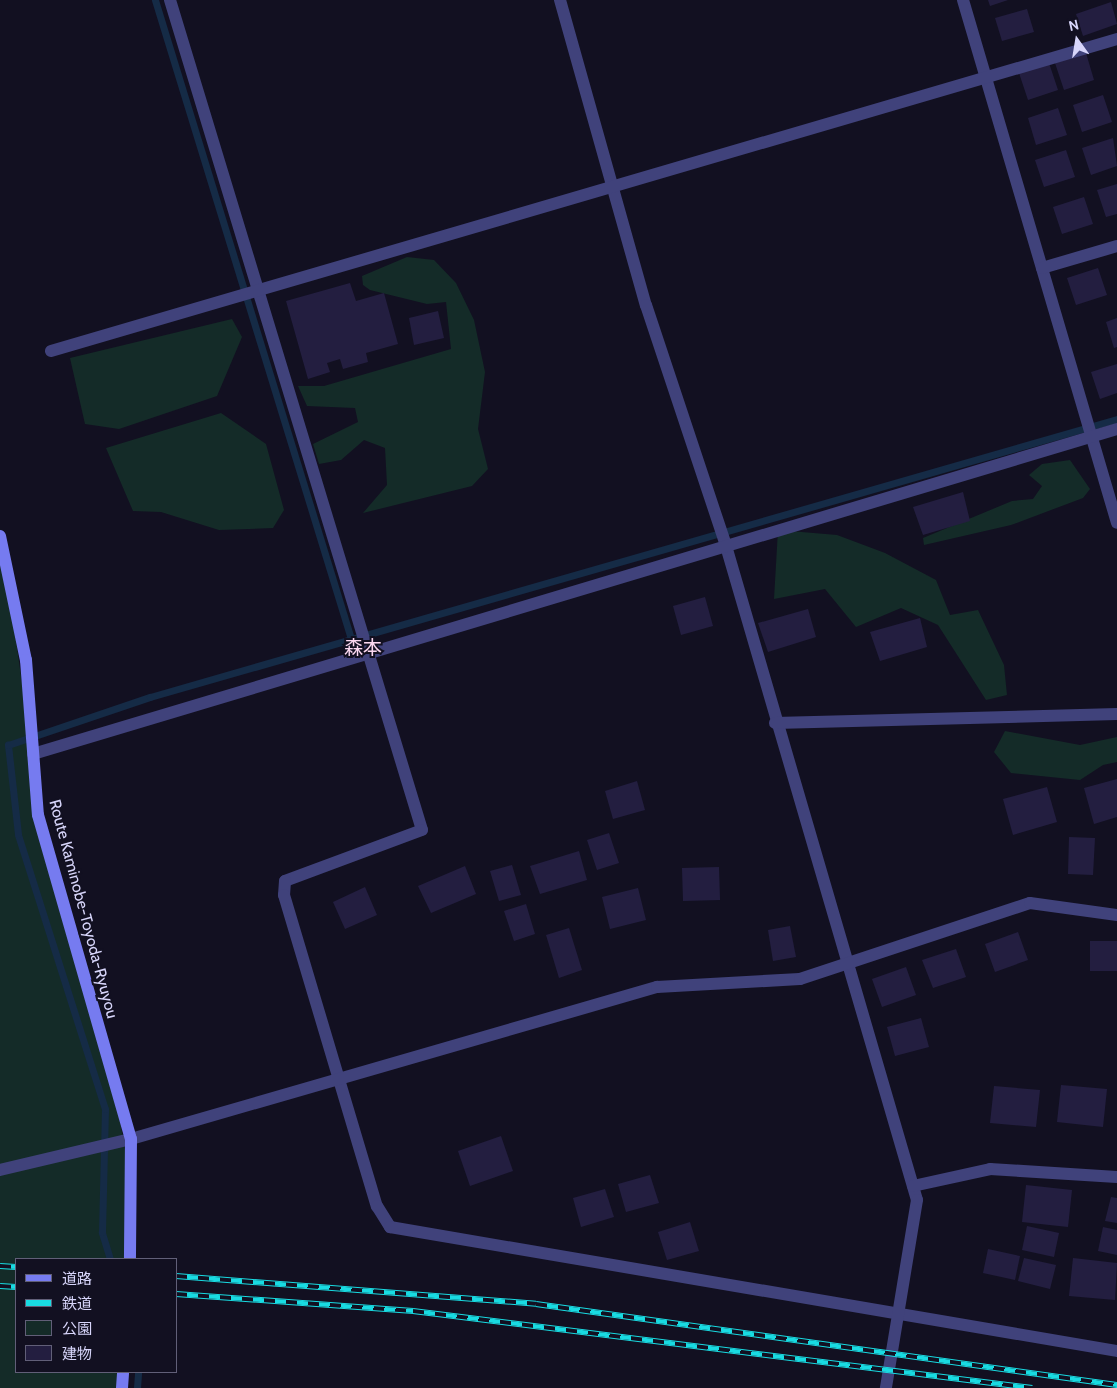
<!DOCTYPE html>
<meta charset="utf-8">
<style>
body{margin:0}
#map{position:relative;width:1117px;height:1388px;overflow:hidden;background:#121021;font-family:Cabin,"Noto Sans JP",sans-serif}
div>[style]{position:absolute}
.green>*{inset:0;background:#142b28}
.stream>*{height:7px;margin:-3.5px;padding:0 3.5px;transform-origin:3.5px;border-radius:3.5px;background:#152b46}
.building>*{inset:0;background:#231e40}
.minor>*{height:12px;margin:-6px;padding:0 6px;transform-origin:6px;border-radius:6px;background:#40427b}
.secondary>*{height:12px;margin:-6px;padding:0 6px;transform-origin:6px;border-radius:6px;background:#767bf0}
.rail>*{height:5.5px;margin-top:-2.75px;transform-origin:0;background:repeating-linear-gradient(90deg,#121021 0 11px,#19dbe2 0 22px);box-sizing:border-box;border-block:1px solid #19dbe2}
span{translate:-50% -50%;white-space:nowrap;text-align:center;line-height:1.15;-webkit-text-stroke:4px #121021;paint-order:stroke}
.street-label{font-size:16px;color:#d7d5fa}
.quarter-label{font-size:19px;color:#fbd7f0}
.legend{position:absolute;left:15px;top:1258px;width:162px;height:115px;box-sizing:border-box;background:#121021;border:1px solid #615f78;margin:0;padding:6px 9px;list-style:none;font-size:15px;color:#d7d5fa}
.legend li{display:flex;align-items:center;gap:10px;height:25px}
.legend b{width:25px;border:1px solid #615f78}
.north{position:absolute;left:1052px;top:15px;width:50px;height:50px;-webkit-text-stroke:4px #121021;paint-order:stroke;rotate:347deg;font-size:14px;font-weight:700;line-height:20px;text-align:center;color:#d7d5fa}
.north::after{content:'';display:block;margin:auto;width:18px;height:22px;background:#d7d5fa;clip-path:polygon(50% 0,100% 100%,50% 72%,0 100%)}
</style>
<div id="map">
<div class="green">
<div style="clip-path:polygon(407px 257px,434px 260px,456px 283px,474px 320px,485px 372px,478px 429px,488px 469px,472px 486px,363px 513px,387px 485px,385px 448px,364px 440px,341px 460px,319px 464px,313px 444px,358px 422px,355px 408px,307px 406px,298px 386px,324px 386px,451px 349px,446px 302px,427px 304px,370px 290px,363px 285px,362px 276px)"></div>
<div style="clip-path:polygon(232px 319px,242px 337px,217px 396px,119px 429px,85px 424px,70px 358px)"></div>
<div style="clip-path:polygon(221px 413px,266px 444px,284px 510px,273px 528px,219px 530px,161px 512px,133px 511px,106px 448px)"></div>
<div style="clip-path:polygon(1070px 460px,1090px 489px,1083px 498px,1011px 525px,924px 545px,923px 538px,1012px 501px,1033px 499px,1042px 486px,1029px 475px,1042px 464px)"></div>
<div style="clip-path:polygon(0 528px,44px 838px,112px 1075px,133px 1195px,129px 1259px,16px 1259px,16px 1372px,123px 1372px,122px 1388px,0 1388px)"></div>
<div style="clip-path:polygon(778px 530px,837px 535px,885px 553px,936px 580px,950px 615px,978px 610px,1004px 665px,1007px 695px,986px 700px,938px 625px,901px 608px,856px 627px,825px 589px,774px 599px)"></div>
<div style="clip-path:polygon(1005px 731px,1080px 745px,1117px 737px,1117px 762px,1103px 765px,1080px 780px,1011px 773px,994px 752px)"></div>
</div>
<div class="stream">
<div style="left:155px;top:0;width:672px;rotate:72.94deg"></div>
<div style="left:110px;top:1259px;width:28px;rotate:-107deg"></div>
<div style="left:102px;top:1232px;width:123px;rotate:-88.6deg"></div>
<div style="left:105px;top:1109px;width:288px;rotate:-107.6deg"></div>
<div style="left:18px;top:834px;width:90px;rotate:-96.4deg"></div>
<div style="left:8px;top:745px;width:150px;rotate:-18.7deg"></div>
<div style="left:150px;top:697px;width:1006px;rotate:-16.04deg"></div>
<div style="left:137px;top:1388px;width:16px;rotate:-86deg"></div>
</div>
<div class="building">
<div style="clip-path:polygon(988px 0,1008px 0,990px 6px)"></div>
<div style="clip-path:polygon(1111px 2px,1117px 24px,1083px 36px,1076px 14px)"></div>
<div style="clip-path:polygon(1027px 9px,1034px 32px,1002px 41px,995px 18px)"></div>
<div style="clip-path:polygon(1086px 53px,1094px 80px,1064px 90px,1055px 63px)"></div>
<div style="clip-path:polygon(1049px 63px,1058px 90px,1028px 100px,1019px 73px)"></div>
<div style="clip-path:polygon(1103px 95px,1112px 122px,1082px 132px,1073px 105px)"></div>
<div style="clip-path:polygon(1058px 108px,1067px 135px,1036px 145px,1028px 118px)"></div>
<div style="clip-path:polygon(1113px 138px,1117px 166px,1091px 175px,1082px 148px)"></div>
<div style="clip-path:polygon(1066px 150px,1075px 177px,1044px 187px,1035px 160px)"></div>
<div style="clip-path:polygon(1117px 184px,1117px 214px,1106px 217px,1097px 190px)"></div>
<div style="clip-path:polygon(1084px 197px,1093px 224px,1062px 234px,1053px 207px)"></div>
<div style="clip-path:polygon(1098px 268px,1107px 295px,1076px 305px,1067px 278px)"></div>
<div style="clip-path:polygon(350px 283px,356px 301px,384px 293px,398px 344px,366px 353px,368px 362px,343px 369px,340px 359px,327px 363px,330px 372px,308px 379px,286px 301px)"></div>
<div style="clip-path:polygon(438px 311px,444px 338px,414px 345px,409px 318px)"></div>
<div style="clip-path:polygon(1117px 318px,1117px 347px,1114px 348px,1106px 322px)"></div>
<div style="clip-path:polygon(1117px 364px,1117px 393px,1100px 399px,1091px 372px)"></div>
<div style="clip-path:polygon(963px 492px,970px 521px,923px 535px,913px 507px)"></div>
<div style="clip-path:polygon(705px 597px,713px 626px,681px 635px,673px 606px)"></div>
<div style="clip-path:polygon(808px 609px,816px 637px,768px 652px,758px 623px)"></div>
<div style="clip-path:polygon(920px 618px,927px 647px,880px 661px,870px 632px)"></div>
<div style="clip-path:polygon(1117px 779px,1117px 817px,1094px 824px,1084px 788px)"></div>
<div style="clip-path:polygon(637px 781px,645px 810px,613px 819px,605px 791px)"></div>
<div style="clip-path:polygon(1047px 787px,1057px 822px,1013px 835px,1003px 799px)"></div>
<div style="clip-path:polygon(609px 833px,619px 863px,597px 870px,587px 840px)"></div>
<div style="clip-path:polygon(1069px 837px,1095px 838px,1093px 875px,1068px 874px)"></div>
<div style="clip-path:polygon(579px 851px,587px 880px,540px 894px,530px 866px)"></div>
<div style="clip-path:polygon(512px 865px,521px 895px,499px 901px,490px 871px)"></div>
<div style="clip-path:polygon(465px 866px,476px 894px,431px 913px,418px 886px)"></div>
<div style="clip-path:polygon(719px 867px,720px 900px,683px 901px,682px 868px)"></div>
<div style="clip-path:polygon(365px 887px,377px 915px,345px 929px,333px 902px)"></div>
<div style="clip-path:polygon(638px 888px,646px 920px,610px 929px,602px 897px)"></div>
<div style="clip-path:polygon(526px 904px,535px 934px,514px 941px,504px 911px)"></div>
<div style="clip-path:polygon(790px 926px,796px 957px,773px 961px,768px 930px)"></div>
<div style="clip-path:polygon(569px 928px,582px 970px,559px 978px,546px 935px)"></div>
<div style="clip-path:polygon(1018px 932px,1028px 960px,995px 972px,985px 944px)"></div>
<div style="clip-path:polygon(1090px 941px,1117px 941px,1117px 971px,1090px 971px)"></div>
<div style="clip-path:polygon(956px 949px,966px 977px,933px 988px,922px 960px)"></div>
<div style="clip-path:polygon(906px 967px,916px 995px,882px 1007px,872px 979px)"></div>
<div style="clip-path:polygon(921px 1018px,929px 1047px,895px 1056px,887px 1027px)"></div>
<div style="clip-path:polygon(1061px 1085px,1107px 1089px,1103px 1127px,1057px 1122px)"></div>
<div style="clip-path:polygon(994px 1086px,1040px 1090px,1036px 1127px,990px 1123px)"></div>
<div style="clip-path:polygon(501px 1136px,513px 1171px,470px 1186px,458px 1151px)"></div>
<div style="clip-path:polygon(650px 1175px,659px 1203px,626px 1212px,618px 1184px)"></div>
<div style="clip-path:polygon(1026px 1185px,1072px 1190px,1068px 1227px,1022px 1222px)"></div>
<div style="clip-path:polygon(605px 1189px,614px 1217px,581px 1227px,573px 1198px)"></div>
<div style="clip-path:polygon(1111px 1197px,1117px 1198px,1117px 1223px,1105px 1221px)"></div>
<div style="clip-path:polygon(690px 1222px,699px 1251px,667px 1260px,658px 1232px)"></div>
<div style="clip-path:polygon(1027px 1226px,1059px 1233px,1054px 1257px,1022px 1250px)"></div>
<div style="clip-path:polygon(1103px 1227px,1117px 1230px,1117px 1255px,1098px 1251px)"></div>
<div style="clip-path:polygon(988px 1249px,1020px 1256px,1015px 1280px,983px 1273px)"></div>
<div style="clip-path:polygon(1024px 1258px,1056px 1265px,1050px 1289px,1018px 1281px)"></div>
<div style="clip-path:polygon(1073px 1258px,1117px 1263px,1115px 1300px,1069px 1296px)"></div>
</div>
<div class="minor">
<div style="left:170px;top:0;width:867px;rotate:73.11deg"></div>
<div style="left:422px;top:830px;width:146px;rotate:159.6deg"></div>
<div style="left:285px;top:881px;width:14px;rotate:94deg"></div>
<div style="left:284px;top:895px;width:325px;rotate:73.4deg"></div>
<div style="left:377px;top:1206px;width:25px;rotate:58deg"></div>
<div style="left:390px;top:1227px;width:737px;rotate:9.68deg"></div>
<div style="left:560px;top:0;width:317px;rotate:74.3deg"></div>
<div style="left:646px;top:305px;width:254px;rotate:71.6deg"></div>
<div style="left:726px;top:546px;width:681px;rotate:73.72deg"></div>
<div style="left:917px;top:1200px;width:191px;rotate:99.4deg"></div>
<div style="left:963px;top:0;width:545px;rotate:73.59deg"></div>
<div style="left:1042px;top:268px;width:78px;rotate:-16.3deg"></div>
<div style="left:51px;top:351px;width:1111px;rotate:-16.31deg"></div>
<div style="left:775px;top:723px;width:342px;rotate:-1.5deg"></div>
<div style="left:33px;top:754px;width:1132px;rotate:-16.69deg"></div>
<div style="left:0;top:1170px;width:135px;rotate:-13.3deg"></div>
<div style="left:131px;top:1139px;width:548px;rotate:-16.12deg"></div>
<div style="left:657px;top:987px;width:143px;rotate:-3.2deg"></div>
<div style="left:800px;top:979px;width:242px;rotate:-18.3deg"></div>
<div style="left:1030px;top:903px;width:88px;rotate:7.9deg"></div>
<div style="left:913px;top:1186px;width:79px;rotate:-12.4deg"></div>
<div style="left:990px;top:1169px;width:127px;rotate:3.6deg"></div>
</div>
<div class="secondary">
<div style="left:0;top:536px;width:127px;rotate:78.2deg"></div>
<div style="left:26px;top:660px;width:155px;rotate:85.6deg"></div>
<div style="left:38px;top:815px;width:337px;rotate:74deg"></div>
<div style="left:131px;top:1139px;width:120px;rotate:90.5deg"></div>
<div style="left:122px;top:1388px;width:16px;rotate:-86deg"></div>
</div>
<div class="rail">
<div style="left:0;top:1266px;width:16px;rotate:4deg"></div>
<div style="left:176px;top:1276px;width:361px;rotate:4.4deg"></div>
<div style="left:536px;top:1304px;width:587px;rotate:7.94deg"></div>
<div style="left:0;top:1286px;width:16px;rotate:4deg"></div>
<div style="left:176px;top:1294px;width:238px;rotate:4.1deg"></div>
<div style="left:413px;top:1311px;width:624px;rotate:7.09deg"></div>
</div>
<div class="street-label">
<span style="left:83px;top:909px;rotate:75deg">Route Kaminobe-Toyoda-Ryuyou</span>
</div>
<div class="quarter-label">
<span style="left:363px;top:648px">森本</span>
</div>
<ul class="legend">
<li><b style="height:6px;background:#767bf0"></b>道路</li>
<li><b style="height:6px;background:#19dbe2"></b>鉄道</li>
<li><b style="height:14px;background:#142b28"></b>公園</li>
<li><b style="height:14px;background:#231e40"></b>建物</li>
</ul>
<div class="north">N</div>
</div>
